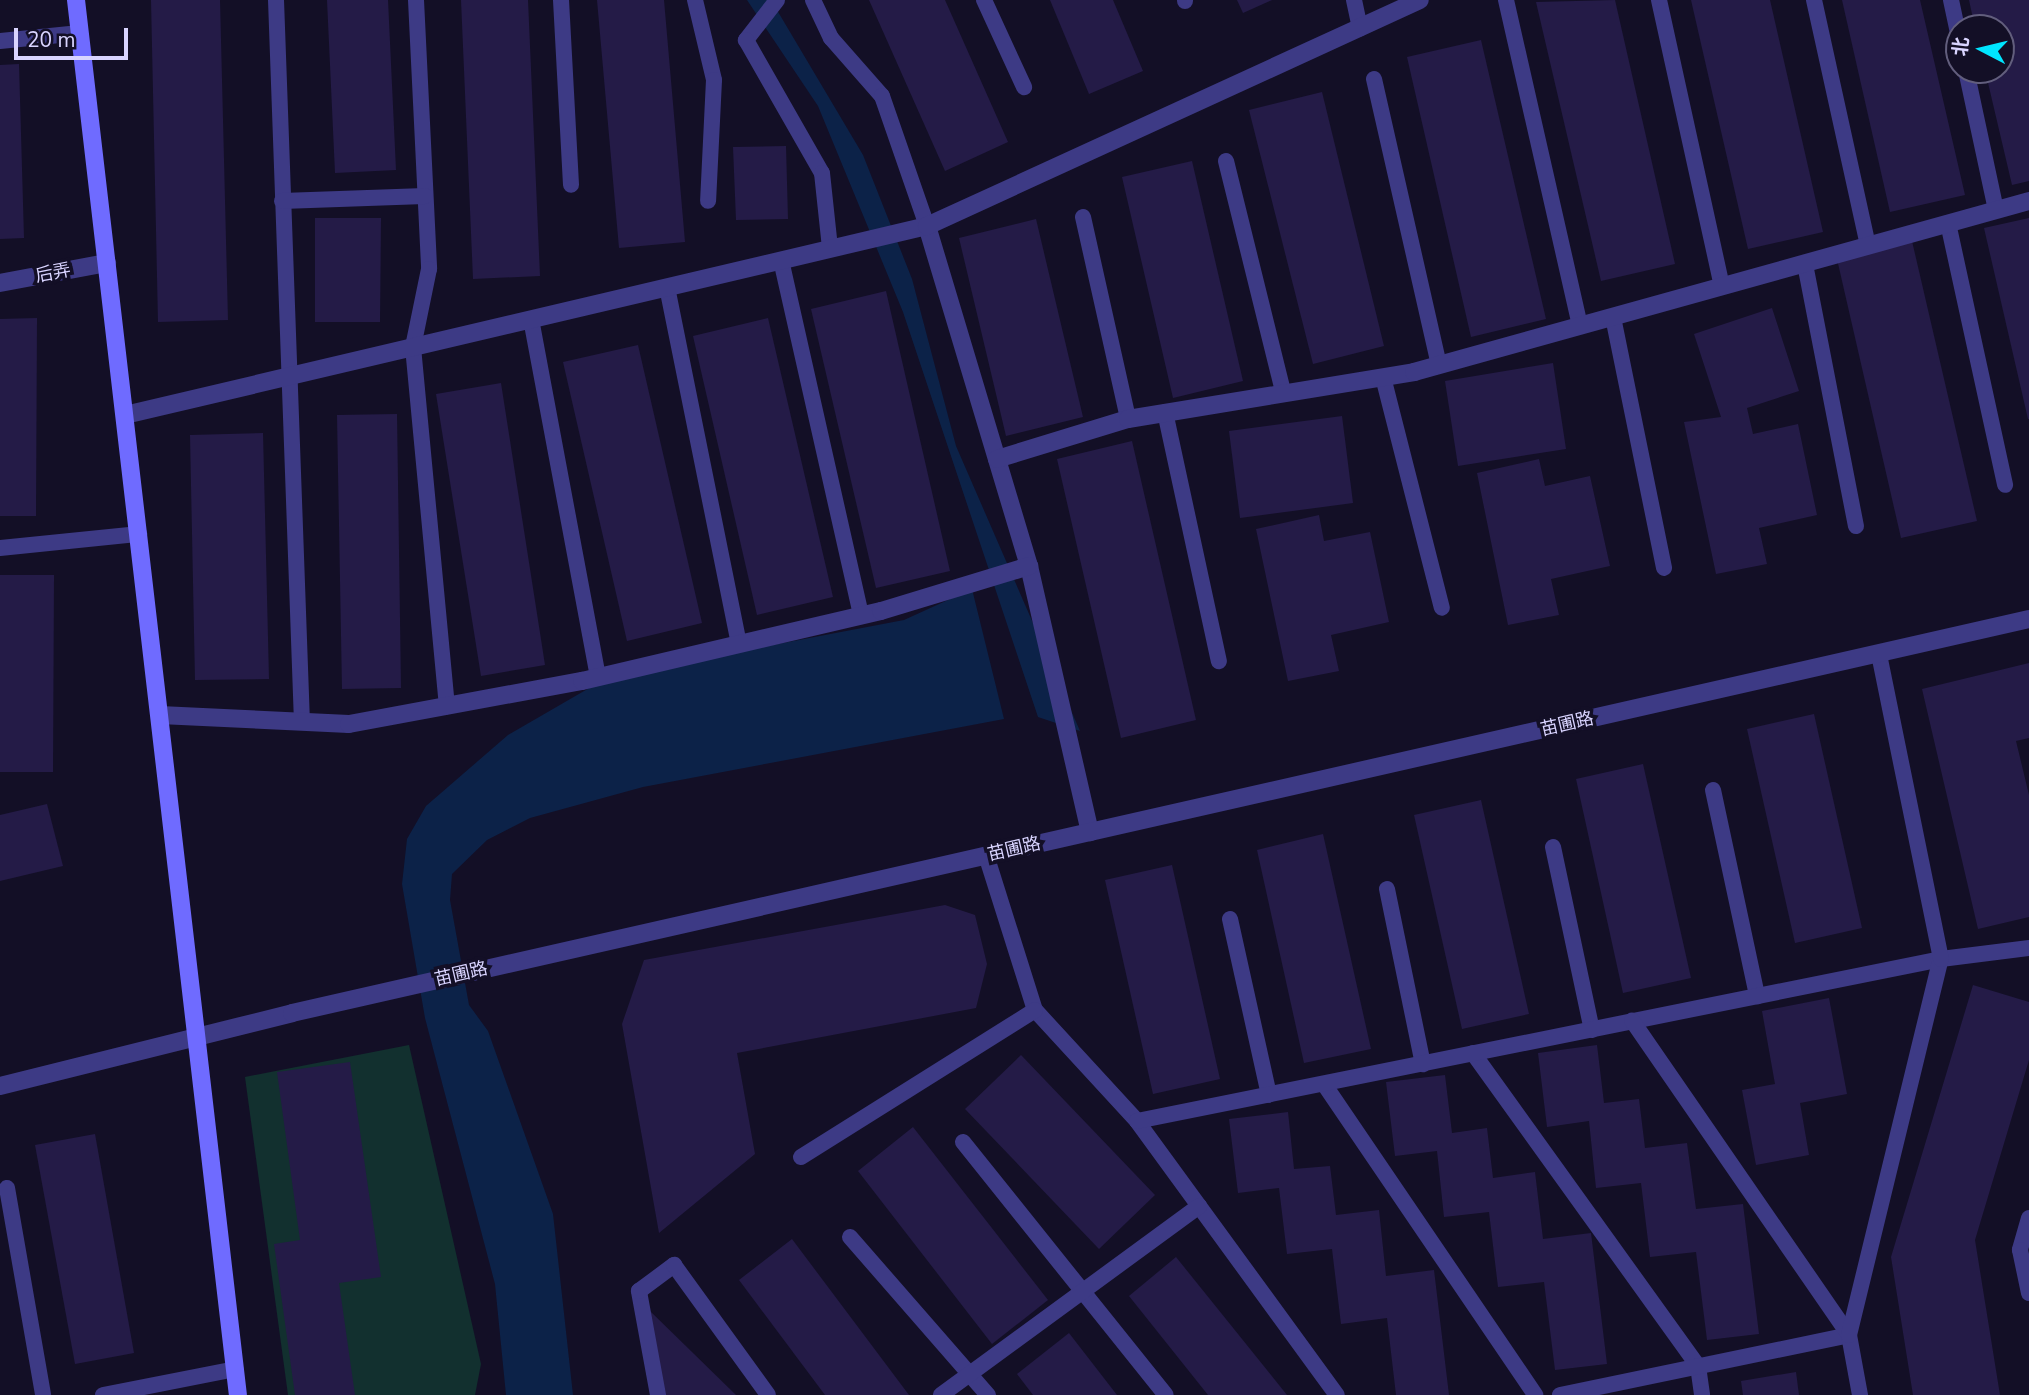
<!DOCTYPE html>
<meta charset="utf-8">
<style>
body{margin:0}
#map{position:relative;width:2029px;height:1395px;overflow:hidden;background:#130f26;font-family:"Nunito Sans","Noto Sans SC",sans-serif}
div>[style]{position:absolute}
.green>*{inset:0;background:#12302f}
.water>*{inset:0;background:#0c2248}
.building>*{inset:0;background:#241b47}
.service>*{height:16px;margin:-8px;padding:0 8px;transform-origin:8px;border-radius:8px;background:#3d3a85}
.minor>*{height:18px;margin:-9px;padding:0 9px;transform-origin:9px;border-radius:9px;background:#3d3a85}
.tertiary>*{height:18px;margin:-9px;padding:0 9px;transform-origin:9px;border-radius:9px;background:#3d3a85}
.secondary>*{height:18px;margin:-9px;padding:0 9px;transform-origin:9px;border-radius:9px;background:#6f6bff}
span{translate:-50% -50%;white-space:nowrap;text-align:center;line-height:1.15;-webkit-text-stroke:7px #130f26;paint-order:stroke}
.street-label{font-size:18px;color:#d9d4ff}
.north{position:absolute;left:1945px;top:14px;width:70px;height:70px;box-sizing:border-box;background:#130f26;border:2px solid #625e7d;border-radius:50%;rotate:277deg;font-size:19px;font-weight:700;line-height:28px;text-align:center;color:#d9d4ff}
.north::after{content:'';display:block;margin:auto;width:24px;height:32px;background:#00e5ff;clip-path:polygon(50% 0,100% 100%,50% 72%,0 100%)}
.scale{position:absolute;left:14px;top:28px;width:114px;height:32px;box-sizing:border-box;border:4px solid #d9d4ff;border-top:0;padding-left:9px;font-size:21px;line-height:24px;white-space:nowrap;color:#d9d4ff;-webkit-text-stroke:5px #130f26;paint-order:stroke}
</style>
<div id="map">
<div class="green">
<div style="clip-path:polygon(409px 1045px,481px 1364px,475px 1395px,288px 1395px,245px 1077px)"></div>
</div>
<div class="water">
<div style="clip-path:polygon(747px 0,771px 0,863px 155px,912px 279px,956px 446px,1080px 731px,1038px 717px,903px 312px,818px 106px)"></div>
<div style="clip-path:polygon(972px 589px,1004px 719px,643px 787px,530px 818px,487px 840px,452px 874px,450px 900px,469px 1005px,488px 1031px,553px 1214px,573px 1395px,506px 1395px,495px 1284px,425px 1018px,402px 884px,407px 839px,426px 806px,508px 735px,610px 676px,904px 620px)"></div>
</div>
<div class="building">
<div style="clip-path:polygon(151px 0,220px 0,228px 320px,158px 322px)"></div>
<div style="clip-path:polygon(327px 0,388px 0,396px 170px,335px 173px)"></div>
<div style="clip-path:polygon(461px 0,528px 0,540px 276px,473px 279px)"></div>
<div style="clip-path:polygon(597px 0,664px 0,685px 242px,619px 248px)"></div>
<div style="clip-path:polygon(869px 0,945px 0,1008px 142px,945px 171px)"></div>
<div style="clip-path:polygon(1050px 0,1113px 0,1143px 71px,1089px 94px)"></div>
<div style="clip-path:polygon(1237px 0,1272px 0,1243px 13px)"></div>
<div style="clip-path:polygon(1615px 0,1675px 264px,1601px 281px,1536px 2px)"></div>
<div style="clip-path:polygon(1691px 0,1770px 0,1823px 232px,1748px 249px)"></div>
<div style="clip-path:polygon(1842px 0,1920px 0,1965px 195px,1890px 212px)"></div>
<div style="clip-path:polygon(1969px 0,2029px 0,2029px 181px,2012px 185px,1985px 70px,2001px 70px,2001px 28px,1975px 28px)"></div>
<div style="clip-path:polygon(1481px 40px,1546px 319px,1471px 337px,1407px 57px)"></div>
<div style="clip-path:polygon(19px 64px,24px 238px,0 239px,0 65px)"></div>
<div style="clip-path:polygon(1322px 92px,1384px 346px,1313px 364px,1249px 110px)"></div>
<div style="clip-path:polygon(786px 146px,788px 219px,736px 220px,733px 147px)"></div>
<div style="clip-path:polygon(1192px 161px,1243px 381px,1173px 398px,1122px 177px)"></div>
<div style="clip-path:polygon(315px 218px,381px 218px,380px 322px,315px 322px)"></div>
<div style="clip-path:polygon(2029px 218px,2029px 419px,2028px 419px,1984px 228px)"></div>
<div style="clip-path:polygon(1036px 219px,1083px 417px,1006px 436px,959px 238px)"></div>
<div style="clip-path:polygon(1912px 241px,1977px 521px,1901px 538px,1837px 259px)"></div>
<div style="clip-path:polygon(886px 291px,950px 571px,876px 588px,811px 309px)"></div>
<div style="clip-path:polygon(1772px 308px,1799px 391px,1747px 408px,1753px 434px,1798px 424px,1817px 515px,1759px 528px,1767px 564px,1716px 574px,1684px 422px,1721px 417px,1694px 334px)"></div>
<div style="clip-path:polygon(37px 318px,36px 516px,0 516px,0 319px)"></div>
<div style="clip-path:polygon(768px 318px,833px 597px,757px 615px,693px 336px)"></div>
<div style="clip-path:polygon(638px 345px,702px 623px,627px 641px,563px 362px)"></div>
<div style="clip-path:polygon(1553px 363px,1566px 449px,1458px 466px,1445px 381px)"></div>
<div style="clip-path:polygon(501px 383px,545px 665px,481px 676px,436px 394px)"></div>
<div style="clip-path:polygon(397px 414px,401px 688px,342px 689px,337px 415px)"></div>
<div style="clip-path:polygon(1342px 416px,1353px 503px,1240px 518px,1229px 431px)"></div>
<div style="clip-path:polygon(263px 433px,269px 679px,195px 680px,190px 435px)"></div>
<div style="clip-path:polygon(1132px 441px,1196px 720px,1121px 738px,1057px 459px)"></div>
<div style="clip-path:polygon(1539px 459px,1545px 486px,1590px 476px,1610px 566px,1551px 579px,1559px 615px,1508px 625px,1477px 473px)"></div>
<div style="clip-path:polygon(1319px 515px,1324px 541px,1370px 532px,1389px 622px,1331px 635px,1339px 671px,1288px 681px,1256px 529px)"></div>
<div style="clip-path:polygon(0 575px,54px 575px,53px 772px,0 772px)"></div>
<div style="clip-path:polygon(2029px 663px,2029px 738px,2016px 741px,2029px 795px,2029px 917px,1978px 929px,1922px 689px)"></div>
<div style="clip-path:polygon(1814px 714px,1862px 928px,1795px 943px,1747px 729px)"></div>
<div style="clip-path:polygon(1643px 764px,1691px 978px,1623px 993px,1576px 779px)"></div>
<div style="clip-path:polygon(1481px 800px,1529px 1014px,1462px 1029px,1414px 815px)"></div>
<div style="clip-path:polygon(47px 804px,63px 866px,0 881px,0 815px)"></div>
<div style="clip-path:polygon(1323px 834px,1371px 1049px,1304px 1063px,1257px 850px)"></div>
<div style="clip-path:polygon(1172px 865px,1220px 1079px,1153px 1094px,1105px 880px)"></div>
<div style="clip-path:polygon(945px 905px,975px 915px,987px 964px,976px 1008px,737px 1053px,755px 1154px,659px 1233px,622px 1024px,644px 960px)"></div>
<div style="clip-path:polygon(1973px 985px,2029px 1002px,2029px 1060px,1975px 1240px,2000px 1395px,1913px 1395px,1891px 1257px)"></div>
<div style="clip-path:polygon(1829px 998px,1847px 1094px,1800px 1103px,1809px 1155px,1756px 1165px,1742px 1090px,1775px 1084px,1762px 1011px)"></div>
<div style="clip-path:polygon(1597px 1045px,1604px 1103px,1639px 1099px,1645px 1148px,1687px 1143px,1696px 1209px,1743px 1204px,1759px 1334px,1707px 1340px,1696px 1252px,1650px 1257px,1641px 1183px,1596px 1188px,1589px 1121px,1547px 1127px,1538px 1053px)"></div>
<div style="clip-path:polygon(1021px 1055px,1155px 1195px,1099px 1249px,965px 1109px)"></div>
<div style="clip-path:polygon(350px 1062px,381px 1277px,339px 1283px,355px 1395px,295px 1395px,274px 1244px,300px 1240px,277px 1072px)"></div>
<div style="clip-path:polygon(1445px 1075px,1452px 1133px,1487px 1128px,1493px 1178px,1535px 1172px,1543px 1239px,1591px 1233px,1607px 1364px,1555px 1370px,1544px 1282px,1498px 1287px,1489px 1212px,1444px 1217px,1437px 1151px,1395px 1156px,1386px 1082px)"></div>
<div style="clip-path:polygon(1288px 1112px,1294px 1169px,1330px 1166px,1336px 1215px,1379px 1210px,1386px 1276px,1434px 1270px,1449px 1395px,1396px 1395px,1387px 1318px,1341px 1324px,1332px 1249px,1287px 1254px,1279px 1188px,1238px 1193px,1229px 1119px)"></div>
<div style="clip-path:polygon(913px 1127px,1048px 1300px,992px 1344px,858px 1171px)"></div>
<div style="clip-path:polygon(95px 1134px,134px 1353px,75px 1364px,35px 1145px)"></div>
<div style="clip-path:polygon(792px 1239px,909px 1395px,825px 1395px,739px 1280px)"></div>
<div style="clip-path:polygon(1176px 1257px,1287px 1395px,1208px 1395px,1129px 1296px)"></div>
<div style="clip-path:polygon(649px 1310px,736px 1395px,663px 1395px)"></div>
<div style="clip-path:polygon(1069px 1333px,1117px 1395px,1033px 1395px,1017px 1374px)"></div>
<div style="clip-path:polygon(1796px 1372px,1799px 1395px,1743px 1395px,1741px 1381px)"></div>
</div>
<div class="service">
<div style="left:276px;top:0;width:722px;rotate:87.94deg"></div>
<div style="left:416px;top:0;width:269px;rotate:87.2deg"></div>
<div style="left:429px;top:269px;width:80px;rotate:101.6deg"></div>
<div style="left:413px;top:347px;width:361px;rotate:84.6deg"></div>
<div style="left:561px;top:0;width:185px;rotate:86.9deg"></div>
<div style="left:695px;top:0;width:82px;rotate:76.6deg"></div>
<div style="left:714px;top:80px;width:121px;rotate:92.8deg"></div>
<div style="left:777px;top:0;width:51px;rotate:127.8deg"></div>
<div style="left:746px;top:40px;width:153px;rotate:60.3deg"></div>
<div style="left:822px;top:173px;width:75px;rotate:83.9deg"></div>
<div style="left:813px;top:0;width:42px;rotate:64.7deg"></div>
<div style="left:831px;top:38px;width:77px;rotate:48.7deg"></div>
<div style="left:882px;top:96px;width:138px;rotate:70.9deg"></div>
<div style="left:984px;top:0;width:96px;rotate:65.3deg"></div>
<div style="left:1185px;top:0;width:1px;rotate:90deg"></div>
<div style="left:1354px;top:0;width:29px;rotate:78deg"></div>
<div style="left:1506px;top:0;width:334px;rotate:77.2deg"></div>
<div style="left:1659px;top:0;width:293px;rotate:77.6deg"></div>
<div style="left:1814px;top:0;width:252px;rotate:77.6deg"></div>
<div style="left:1951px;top:0;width:40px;rotate:78deg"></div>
<div style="left:0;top:41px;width:80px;rotate:-5.7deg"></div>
<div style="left:1966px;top:70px;width:143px;rotate:77.9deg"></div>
<div style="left:1374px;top:79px;width:293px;rotate:77.2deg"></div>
<div style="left:1226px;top:161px;width:238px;rotate:76.1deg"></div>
<div style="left:282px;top:201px;width:143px;rotate:-2deg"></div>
<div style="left:1083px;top:217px;width:207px;rotate:77.4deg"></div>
<div style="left:1948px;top:223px;width:268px;rotate:77.7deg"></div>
<div style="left:781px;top:260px;width:364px;rotate:77.3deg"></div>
<div style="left:1805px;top:264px;width:267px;rotate:79deg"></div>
<div style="left:667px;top:287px;width:364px;rotate:78.6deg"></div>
<div style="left:1613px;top:317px;width:256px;rotate:78.5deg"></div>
<div style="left:531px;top:319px;width:364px;rotate:79.4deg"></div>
<div style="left:1383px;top:377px;width:238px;rotate:75.7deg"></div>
<div style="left:1165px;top:412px;width:255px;rotate:77.8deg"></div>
<div style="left:0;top:548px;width:140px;rotate:-5.8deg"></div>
<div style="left:1713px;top:790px;width:211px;rotate:77.9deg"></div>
<div style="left:1553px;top:847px;width:187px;rotate:78deg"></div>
<div style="left:986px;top:855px;width:163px;rotate:72.5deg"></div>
<div style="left:1035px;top:1010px;width:151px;rotate:47.4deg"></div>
<div style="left:1137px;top:1121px;width:339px;rotate:53.9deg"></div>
<div style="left:1387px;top:889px;width:179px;rotate:78.4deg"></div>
<div style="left:1230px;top:919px;width:180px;rotate:77.5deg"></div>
<div style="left:1473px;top:1053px;width:385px;rotate:54.3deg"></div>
<div style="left:1698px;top:1366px;width:29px;rotate:82deg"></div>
<div style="left:1324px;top:1084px;width:376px;rotate:55.8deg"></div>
<div style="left:1137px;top:1121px;width:820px;rotate:-11.39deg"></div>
<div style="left:1941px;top:959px;width:89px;rotate:-7.1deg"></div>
<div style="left:963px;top:1142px;width:324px;rotate:51.3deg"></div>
<div style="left:801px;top:1157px;width:276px;rotate:-32.1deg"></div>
<div style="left:7px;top:1188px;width:210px;rotate:80.1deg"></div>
<div style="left:2029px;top:1218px;width:33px;rotate:106deg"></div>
<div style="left:2020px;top:1250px;width:44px;rotate:78.2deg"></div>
<div style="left:850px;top:1237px;width:210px;rotate:48.9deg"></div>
<div style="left:103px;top:1395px;width:135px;rotate:-11.1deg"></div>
<div style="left:658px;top:1395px;width:106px;rotate:-100.4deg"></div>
<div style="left:639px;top:1291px;width:44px;rotate:-36.6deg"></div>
<div style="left:674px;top:1265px;width:160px;rotate:54.1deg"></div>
<div style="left:941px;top:1395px;width:320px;rotate:-36.2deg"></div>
<div style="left:1560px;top:1395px;width:295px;rotate:-11.7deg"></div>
<div style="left:1849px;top:1335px;width:382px;rotate:-124.6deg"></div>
<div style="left:1860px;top:1395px;width:61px;rotate:-100.4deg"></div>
<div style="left:1849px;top:1335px;width:387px;rotate:-76.3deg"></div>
<div style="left:1941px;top:959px;width:312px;rotate:-101.5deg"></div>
</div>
<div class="minor">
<div style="left:927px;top:226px;width:355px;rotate:73.3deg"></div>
<div style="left:1029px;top:566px;width:273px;rotate:77.1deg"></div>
<div style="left:0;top:283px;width:109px;rotate:-10.6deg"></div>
<div style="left:125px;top:415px;width:824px;rotate:-13.26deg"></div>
<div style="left:927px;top:226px;width:542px;rotate:-24.63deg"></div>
<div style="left:997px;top:459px;width:137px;rotate:-17deg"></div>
<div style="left:1128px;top:419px;width:290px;rotate:-9.3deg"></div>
<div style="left:1414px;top:372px;width:638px;rotate:-15.54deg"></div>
<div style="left:160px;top:715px;width:189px;rotate:2.7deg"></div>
<div style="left:349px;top:724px;width:237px;rotate:-10.5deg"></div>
<div style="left:582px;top:681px;width:307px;rotate:-13.2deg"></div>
<div style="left:881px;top:611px;width:155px;rotate:-16.9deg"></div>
</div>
<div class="tertiary">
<div style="left:0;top:1086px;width:301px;rotate:-14deg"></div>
<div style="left:292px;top:1013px;width:1781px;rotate:-12.78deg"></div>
</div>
<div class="secondary">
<div style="left:76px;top:0;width:1404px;rotate:83.38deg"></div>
</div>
<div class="street-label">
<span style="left:53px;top:273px;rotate:-11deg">后弄</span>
<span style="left:1567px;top:724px;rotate:-13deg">苗圃路</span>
<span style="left:1014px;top:849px;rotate:-13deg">苗圃路</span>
<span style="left:461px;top:974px;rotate:-13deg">苗圃路</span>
</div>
<div class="north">北</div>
<div class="scale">20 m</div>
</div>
